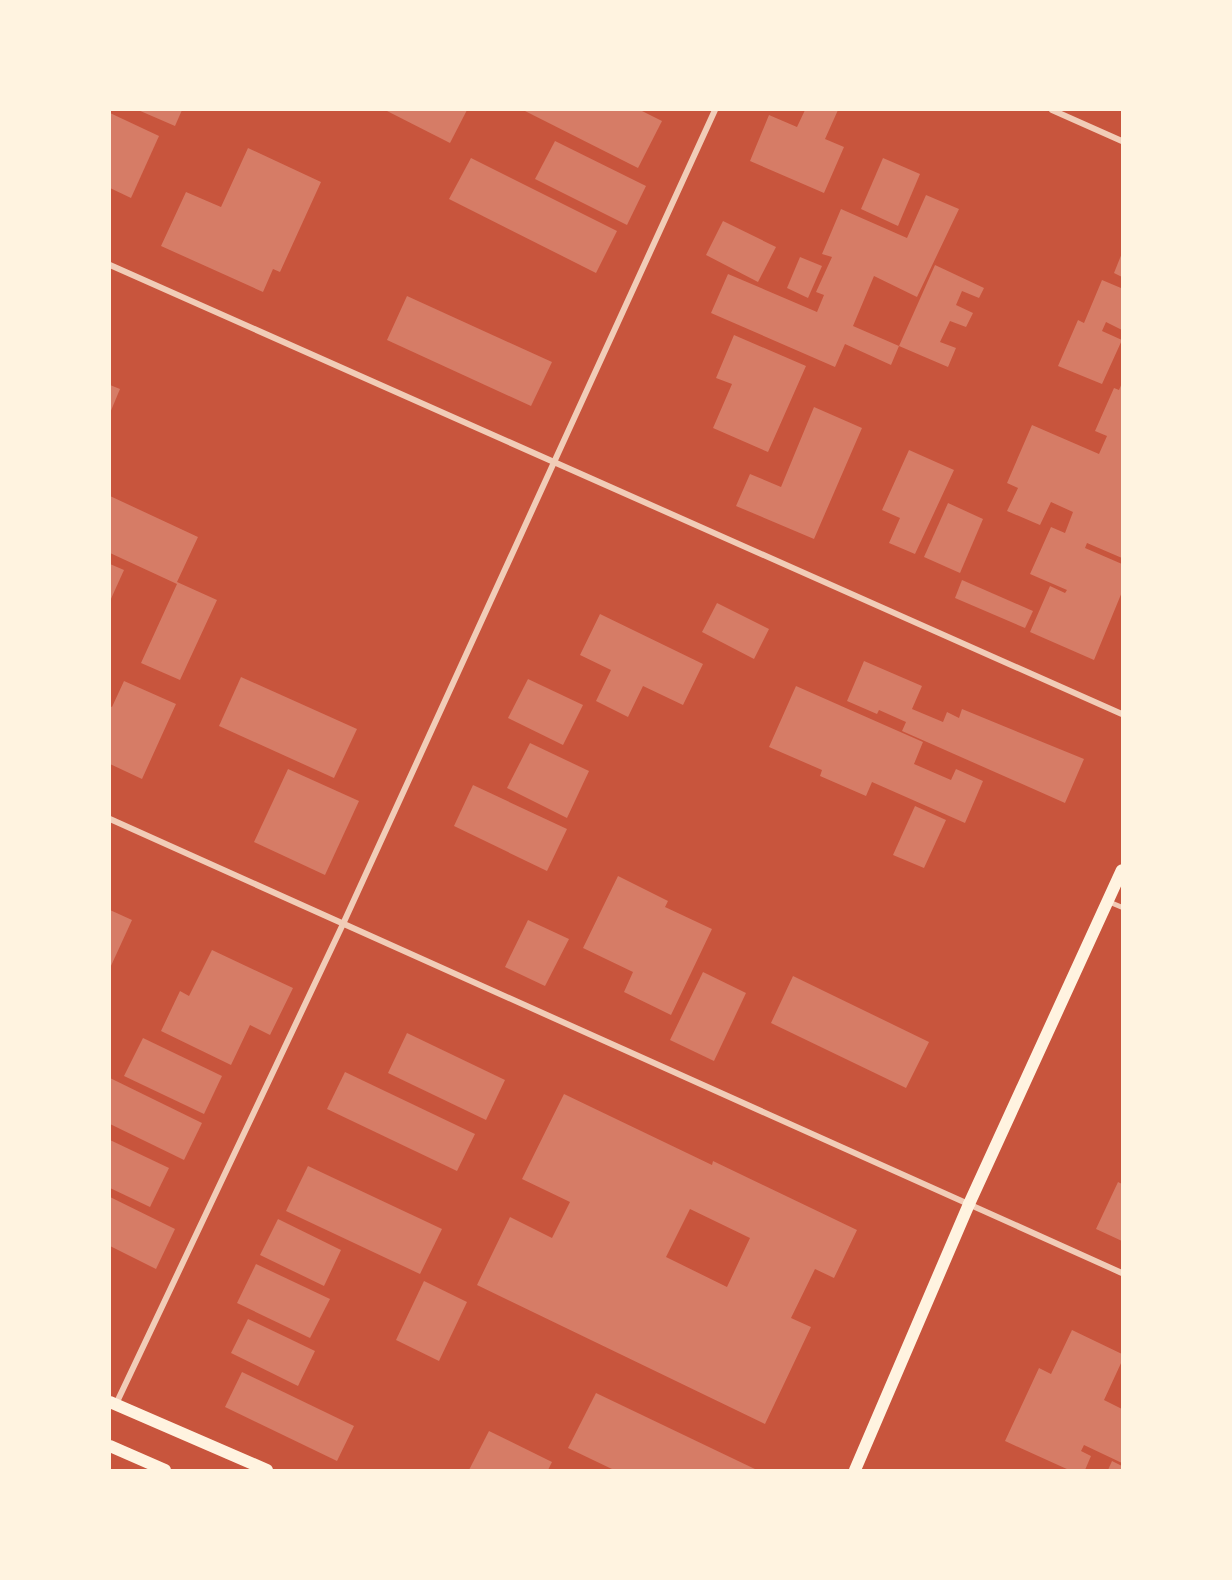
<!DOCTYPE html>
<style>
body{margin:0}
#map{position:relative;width:1232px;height:1580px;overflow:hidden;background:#c8553d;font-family:Manrope,sans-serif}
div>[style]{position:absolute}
.building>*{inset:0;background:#d67c66}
.service>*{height:4.5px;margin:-2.25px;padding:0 2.25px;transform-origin:2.25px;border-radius:2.25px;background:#f1ccb7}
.minor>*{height:6px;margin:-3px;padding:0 3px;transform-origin:3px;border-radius:3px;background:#f1ccb7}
.secondary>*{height:12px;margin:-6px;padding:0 6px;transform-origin:6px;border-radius:6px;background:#fff3e0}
span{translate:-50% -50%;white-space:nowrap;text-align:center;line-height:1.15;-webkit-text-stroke:4.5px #fff3e0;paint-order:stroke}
.frame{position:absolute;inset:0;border:111px solid #fff3e0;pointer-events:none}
</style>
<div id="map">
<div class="building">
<div style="clip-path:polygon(138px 110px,182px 110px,175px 126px)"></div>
<div style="clip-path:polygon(385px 110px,467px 110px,450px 143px)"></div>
<div style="clip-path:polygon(523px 110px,640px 110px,662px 121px,638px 168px)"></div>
<div style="clip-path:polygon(805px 110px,838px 110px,825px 139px,844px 147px,824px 193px,750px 161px,769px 115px,797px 127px)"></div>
<div style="clip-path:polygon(110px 113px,159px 136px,131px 198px,110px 188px)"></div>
<div style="clip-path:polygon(555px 141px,646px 186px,627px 225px,535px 179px)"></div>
<div style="clip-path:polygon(248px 148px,321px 182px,280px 272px,273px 269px,263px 292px,161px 246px,186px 192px,221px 207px)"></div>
<div style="clip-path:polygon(471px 158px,617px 231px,596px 273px,449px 199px)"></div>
<div style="clip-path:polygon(883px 158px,920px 174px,898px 226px,861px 209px)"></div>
<div style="clip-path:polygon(926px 195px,959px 209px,917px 297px,874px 276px,853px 326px,899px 346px,891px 365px,845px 344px,835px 367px,711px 313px,728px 274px,817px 312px,824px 295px,816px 292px,832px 257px,822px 254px,841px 209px,907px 238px)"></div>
<div style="clip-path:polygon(723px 221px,776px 247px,758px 282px,706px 255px)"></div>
<div style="clip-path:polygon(1122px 253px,1122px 277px,1114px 273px)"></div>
<div style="clip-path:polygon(800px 257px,822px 266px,808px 298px,787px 288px)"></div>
<div style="clip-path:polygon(935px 265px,984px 288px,979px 298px,962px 291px,956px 305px,973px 313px,966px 327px,950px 321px,940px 342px,956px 348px,948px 367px,899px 346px)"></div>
<div style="clip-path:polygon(1102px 280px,1121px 288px,1122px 285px,1122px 330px,1106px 322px,1102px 331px,1122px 340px,1102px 384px,1058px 366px,1078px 320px,1084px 323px)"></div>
<div style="clip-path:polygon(407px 296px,552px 362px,531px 406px,387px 340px)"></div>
<div style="clip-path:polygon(734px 335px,806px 366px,768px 452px,713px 428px,732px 384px,716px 378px)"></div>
<div style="clip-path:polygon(1122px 383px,1122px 558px,1087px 543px,1085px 548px,1122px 564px,1122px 592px,1094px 660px,1030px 632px,1050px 586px,1065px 593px,1067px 590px,1030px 574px,1051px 527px,1065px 533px,1073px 512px,1051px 502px,1040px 525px,1007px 511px,1018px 488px,1007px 483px,1032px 425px,1099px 454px,1107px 436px,1095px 431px,1114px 388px,1119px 390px)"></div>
<div style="clip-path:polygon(110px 385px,120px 389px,110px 413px)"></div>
<div style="clip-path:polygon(814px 407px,862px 428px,814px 539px,736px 506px,750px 474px,781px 487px)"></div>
<div style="clip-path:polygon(909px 450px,954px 470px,915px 554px,889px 543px,900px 518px,882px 510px)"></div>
<div style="clip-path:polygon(110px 496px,198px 537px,177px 582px,217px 600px,180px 680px,141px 663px,177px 584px,110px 553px)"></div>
<div style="clip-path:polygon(948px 503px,983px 519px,960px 573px,924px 557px)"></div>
<div style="clip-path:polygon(110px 564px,124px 570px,110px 601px)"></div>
<div style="clip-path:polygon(962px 580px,1033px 611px,1025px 628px,955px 598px)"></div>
<div style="clip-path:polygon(717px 603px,769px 629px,754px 659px,702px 632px)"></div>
<div style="clip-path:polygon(600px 614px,703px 664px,683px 705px,643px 686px,628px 717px,596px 701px,611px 670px,580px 655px)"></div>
<div style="clip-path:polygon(864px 661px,922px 686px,912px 709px,943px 722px,947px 712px,959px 718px,962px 709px,1084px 759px,1065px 803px,902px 731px,906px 722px,879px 710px,877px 714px,847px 701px)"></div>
<div style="clip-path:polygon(241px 677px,357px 729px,334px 778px,219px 726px)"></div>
<div style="clip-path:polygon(528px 679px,583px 705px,563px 745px,508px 718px)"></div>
<div style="clip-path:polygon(124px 681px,176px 704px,142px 779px,110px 764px,110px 706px,112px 707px)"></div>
<div style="clip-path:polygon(796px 686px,923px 742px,914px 764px,951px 780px,956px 769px,983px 781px,965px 823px,872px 782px,866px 796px,820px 776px,822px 770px,769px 747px)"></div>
<div style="clip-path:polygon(530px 743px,589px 771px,567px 818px,507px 788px)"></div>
<div style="clip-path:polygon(288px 769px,359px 801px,325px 875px,254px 842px)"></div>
<div style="clip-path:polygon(473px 785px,567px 829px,547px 871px,454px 826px)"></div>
<div style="clip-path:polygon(915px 806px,946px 820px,924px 868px,893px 855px)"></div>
<div style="clip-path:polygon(618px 876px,668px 901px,665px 907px,712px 929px,671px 1015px,624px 992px,633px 972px,583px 948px)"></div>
<div style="clip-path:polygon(110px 910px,132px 920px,110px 968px)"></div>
<div style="clip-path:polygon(528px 920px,569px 939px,545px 986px,505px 967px)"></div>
<div style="clip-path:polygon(212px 950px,293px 988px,270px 1035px,250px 1025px,231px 1065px,161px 1031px,180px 991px,189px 996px)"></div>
<div style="clip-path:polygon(703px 972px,746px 993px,714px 1061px,670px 1040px)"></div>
<div style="clip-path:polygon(793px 976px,929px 1042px,906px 1088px,771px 1023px)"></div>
<div style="clip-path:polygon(407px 1033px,505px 1080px,486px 1120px,388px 1073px)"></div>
<div style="clip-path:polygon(143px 1038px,222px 1076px,204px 1114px,124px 1076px)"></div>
<div style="clip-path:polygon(345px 1072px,475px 1134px,457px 1171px,327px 1109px)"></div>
<div style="clip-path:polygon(110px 1078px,202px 1123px,184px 1160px,110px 1124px)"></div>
<div style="clip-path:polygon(evenodd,564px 1094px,712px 1165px,713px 1161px,857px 1230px,834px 1278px,815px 1269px,791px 1318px,811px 1327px,765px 1424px,477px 1285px,510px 1217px,552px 1238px,570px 1202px,522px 1179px,564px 1094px,690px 1209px,750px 1238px,727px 1287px,666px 1257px,690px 1209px)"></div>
<div style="clip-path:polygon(110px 1140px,169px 1168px,150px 1207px,110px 1188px)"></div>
<div style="clip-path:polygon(308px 1166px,442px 1229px,420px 1274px,286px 1211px)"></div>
<div style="clip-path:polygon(1118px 1182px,1122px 1184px,1122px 1241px,1096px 1229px)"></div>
<div style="clip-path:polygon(110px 1197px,175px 1229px,156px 1269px,110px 1246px)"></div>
<div style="clip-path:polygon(278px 1219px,341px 1250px,324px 1286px,260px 1255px)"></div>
<div style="clip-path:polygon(256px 1264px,330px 1299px,310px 1338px,237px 1303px)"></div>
<div style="clip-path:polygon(424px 1281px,467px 1302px,439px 1361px,396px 1340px)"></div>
<div style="clip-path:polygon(248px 1319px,315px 1351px,298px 1386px,231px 1353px)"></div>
<div style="clip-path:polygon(1072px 1330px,1122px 1354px,1122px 1361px,1104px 1400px,1122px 1409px,1122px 1463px,1084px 1445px,1081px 1451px,1091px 1456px,1085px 1470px,1069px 1470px,1005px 1441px,1039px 1368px,1051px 1374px)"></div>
<div style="clip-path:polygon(242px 1372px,354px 1426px,337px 1461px,225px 1407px)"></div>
<div style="clip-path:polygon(596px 1393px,757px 1470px,614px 1470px,568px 1448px)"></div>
<div style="clip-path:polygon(489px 1431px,552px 1462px,548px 1470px,469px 1470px)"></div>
<div style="clip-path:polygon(1112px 1461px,1122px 1466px,1122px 1470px,1108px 1470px)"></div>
</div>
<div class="service">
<div style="left:1108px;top:901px;width:15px;rotate:23deg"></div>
</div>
<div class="minor">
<div style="left:1052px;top:110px;width:77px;rotate:23.9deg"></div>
<div style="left:110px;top:265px;width:1107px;rotate:23.93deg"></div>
<div style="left:110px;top:819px;width:1109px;rotate:24.16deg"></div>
<div style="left:116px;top:1404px;width:531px;rotate:-64.69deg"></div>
<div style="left:343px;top:924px;width:895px;rotate:-65.44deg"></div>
</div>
<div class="secondary">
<div style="left:110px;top:1402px;width:171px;rotate:23.4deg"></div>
<div style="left:110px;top:1446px;width:60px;rotate:23.6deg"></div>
<div style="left:855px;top:1470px;width:289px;rotate:-66.8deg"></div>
<div style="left:969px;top:1204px;width:367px;rotate:-65.4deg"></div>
</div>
<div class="frame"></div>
</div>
